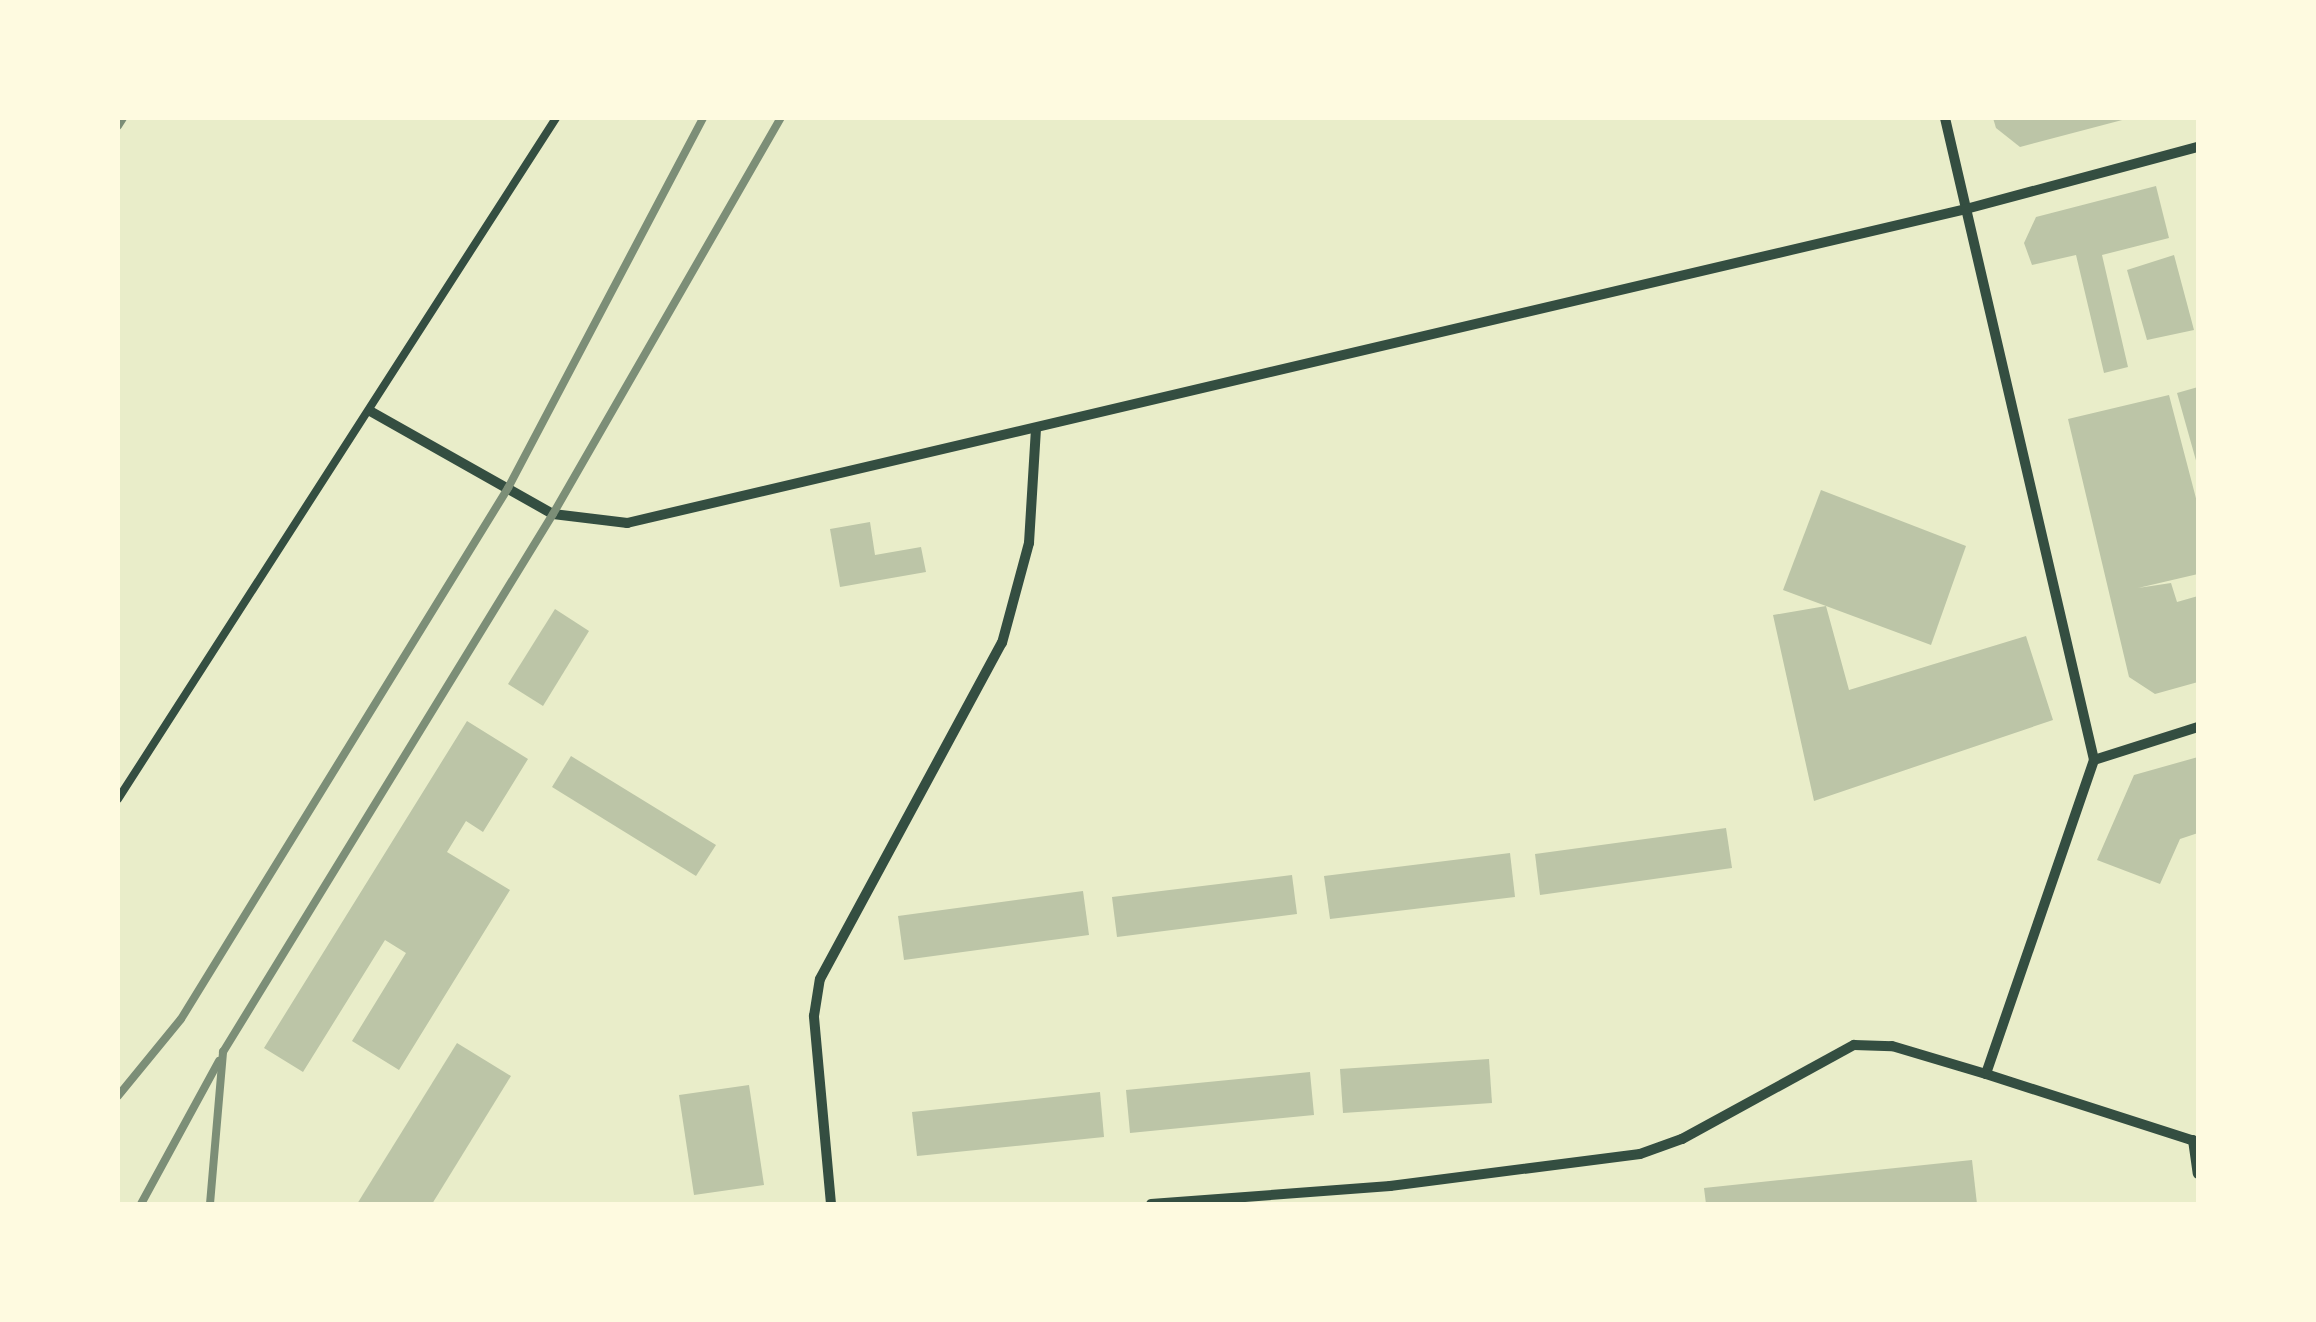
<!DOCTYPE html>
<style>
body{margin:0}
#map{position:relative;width:2316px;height:1322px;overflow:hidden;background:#e9edc9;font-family:"Source Sans 3",sans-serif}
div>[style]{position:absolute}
.building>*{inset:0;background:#bcc5a7}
.service>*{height:8px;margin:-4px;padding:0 4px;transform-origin:4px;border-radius:4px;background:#344e41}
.minor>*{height:10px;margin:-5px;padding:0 5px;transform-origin:5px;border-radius:5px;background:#344e41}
.rail>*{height:8px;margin:-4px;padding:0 4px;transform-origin:4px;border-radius:4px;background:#7c8e77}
span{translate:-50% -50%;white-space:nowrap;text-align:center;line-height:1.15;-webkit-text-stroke:10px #fefae0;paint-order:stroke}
.frame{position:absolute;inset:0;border:120px solid #fefae0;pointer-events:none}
</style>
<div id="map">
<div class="building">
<div style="clip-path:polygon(1993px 118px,2126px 118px,2126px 119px,2020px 147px,1996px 128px)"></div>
<div style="clip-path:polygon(2156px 186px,2169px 238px,2102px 255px,2128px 367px,2104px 373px,2076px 255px,2032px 265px,2024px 243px,2036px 217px)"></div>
<div style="clip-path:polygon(2174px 255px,2194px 330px,2147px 340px,2127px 270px)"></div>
<div style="clip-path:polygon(2198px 387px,2198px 464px,2197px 464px,2177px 393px)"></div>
<div style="clip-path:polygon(2169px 395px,2198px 506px,2198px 574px,2138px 588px,2171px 583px,2177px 602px,2198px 596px,2198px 682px,2155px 694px,2129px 677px,2068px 419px)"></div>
<div style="clip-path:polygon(1821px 490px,1966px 546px,1931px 645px,1783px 590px)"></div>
<div style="clip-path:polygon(870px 522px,875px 555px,921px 547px,926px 572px,840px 587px,830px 529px)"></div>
<div style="clip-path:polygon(1826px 606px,1849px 690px,2026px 636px,2053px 720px,1814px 801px,1773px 615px)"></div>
<div style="clip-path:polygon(555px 609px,589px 631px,543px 706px,508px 684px)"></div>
<div style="clip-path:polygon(467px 721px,528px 759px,483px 832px,466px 821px,447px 852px,510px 890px,399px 1070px,352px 1041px,406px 953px,385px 940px,303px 1072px,264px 1048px)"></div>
<div style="clip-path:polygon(571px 756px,716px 845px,696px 876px,552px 787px)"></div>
<div style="clip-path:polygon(2198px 757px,2198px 833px,2180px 839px,2160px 884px,2097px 860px,2134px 775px)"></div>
<div style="clip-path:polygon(1726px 828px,1732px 868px,1540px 895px,1535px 854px)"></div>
<div style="clip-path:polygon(1510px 853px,1515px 897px,1330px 919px,1324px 876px)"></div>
<div style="clip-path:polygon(1292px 875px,1297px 914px,1117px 937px,1112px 897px)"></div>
<div style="clip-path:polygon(1083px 891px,1089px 935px,904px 960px,898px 916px)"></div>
<div style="clip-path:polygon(457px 1043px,511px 1076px,432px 1204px,357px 1204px)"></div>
<div style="clip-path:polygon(1489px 1059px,1492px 1103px,1343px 1113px,1340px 1069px)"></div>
<div style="clip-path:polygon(1310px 1072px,1314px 1115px,1130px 1133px,1126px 1090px)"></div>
<div style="clip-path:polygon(749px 1085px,764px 1185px,694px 1195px,679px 1095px)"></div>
<div style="clip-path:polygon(1100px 1092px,1104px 1137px,917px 1156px,912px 1112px)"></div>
<div style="clip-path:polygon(1972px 1160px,1977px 1204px,1706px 1204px,1704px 1188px)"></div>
</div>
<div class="service">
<div style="left:118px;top:799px;width:810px;rotate:-57.25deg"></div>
</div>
<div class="minor">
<div style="left:1945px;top:118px;width:659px;rotate:76.93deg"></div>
<div style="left:2094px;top:760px;width:332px;rotate:109deg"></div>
<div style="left:1986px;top:1074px;width:223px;rotate:17.8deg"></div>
<div style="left:370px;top:411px;width:210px;rotate:29.4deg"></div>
<div style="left:553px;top:514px;width:75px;rotate:6.9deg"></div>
<div style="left:627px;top:523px;width:1375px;rotate:-13.2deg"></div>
<div style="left:1966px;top:209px;width:240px;rotate:-15deg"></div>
<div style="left:2094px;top:760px;width:109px;rotate:-17.6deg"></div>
<div style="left:2193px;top:1140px;width:34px;rotate:82deg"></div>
<div style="left:831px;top:1204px;width:189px;rotate:-95.2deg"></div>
<div style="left:814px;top:1016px;width:37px;rotate:-81deg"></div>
<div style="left:820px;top:979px;width:382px;rotate:-61.6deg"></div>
<div style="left:1002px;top:643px;width:104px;rotate:-74.9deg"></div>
<div style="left:1029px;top:543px;width:115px;rotate:-86.5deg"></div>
<div style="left:1151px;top:1204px;width:240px;rotate:-4.3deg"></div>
<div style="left:1390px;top:1186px;width:252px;rotate:-7.3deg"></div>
<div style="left:1640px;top:1154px;width:45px;rotate:-19.7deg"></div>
<div style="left:1682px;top:1139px;width:196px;rotate:-28.7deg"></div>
<div style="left:1854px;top:1045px;width:38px;rotate:2deg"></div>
<div style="left:1892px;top:1046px;width:98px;rotate:16.6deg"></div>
</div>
<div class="rail">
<div style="left:118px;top:126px;width:9px;rotate:-58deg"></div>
<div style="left:118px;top:1096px;width:99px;rotate:-50.7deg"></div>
<div style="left:181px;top:1019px;width:624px;rotate:-58.37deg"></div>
<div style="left:508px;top:488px;width:418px;rotate:-62.2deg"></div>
<div style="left:141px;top:1204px;width:163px;rotate:-61.4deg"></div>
<div style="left:210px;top:1204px;width:153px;rotate:-85.1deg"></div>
<div style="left:223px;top:1052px;width:631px;rotate:-58.48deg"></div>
<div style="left:553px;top:514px;width:457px;rotate:-60.1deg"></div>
</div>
<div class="frame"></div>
</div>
